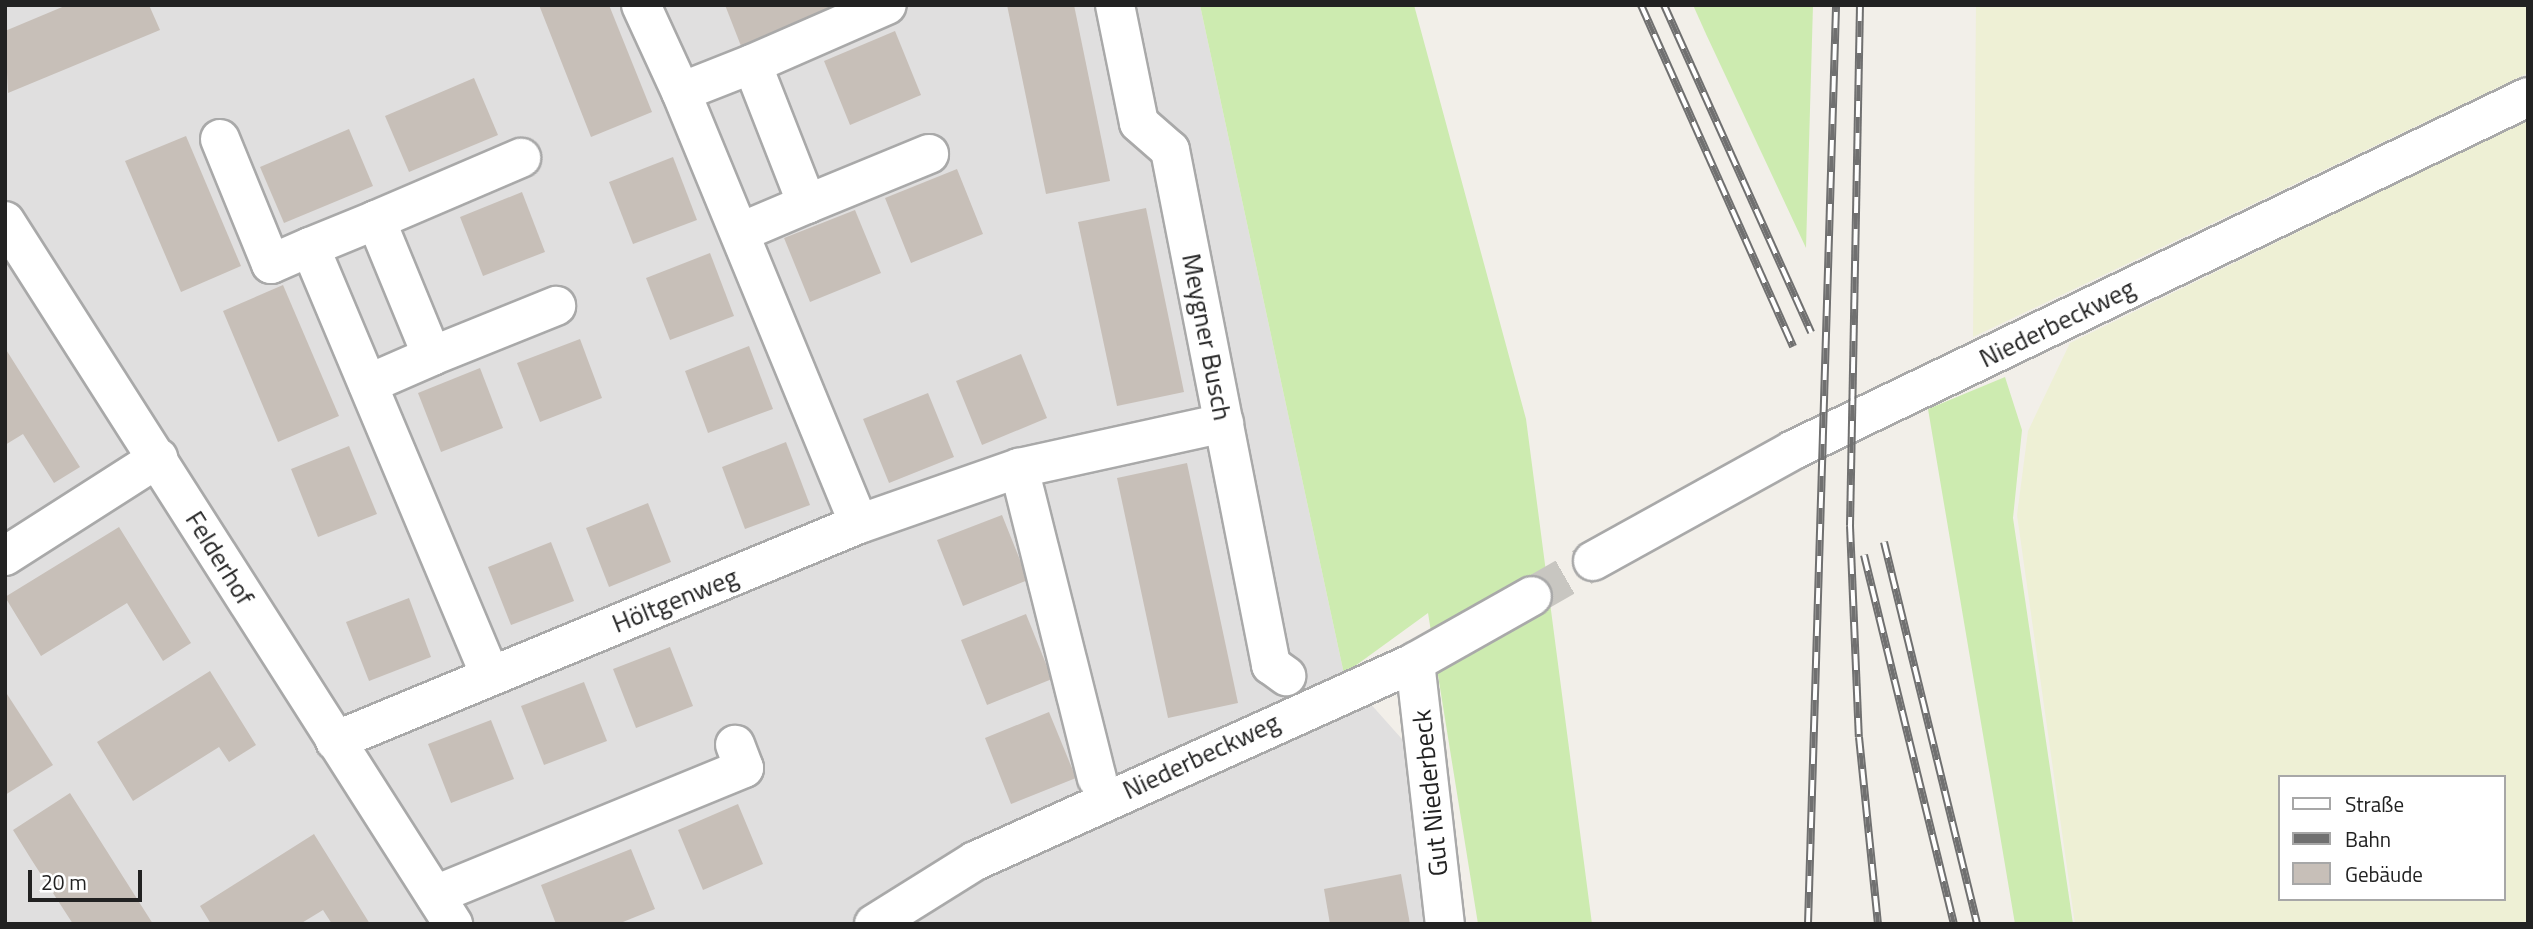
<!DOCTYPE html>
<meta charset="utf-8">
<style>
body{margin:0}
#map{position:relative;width:2533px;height:929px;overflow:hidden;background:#f2efe9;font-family:"Titillium Web",sans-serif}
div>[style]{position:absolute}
.residential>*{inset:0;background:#e0dfdf}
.farmland>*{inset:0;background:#eef0d5}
.grass>*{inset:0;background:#cdebb0}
.building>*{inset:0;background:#c7bfb8}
.minor-tunnel>*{height:38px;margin-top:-19px;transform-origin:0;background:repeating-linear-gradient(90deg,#c8c6c1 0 38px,transparent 0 57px)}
.roads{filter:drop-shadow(2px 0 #a9a9a9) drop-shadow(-2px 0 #a9a9a9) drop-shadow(0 2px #a9a9a9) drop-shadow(0 -2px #a9a9a9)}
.minor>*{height:38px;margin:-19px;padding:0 19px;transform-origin:19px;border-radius:19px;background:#fff}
.rail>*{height:8px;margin-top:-4px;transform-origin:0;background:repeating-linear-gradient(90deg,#fff 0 16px,#707070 0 32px);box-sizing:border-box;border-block:2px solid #707070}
span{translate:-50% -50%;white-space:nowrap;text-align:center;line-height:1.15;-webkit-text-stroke:7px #fff;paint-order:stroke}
.street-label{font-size:26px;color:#222}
.frame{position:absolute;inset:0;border:7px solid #222;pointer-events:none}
.legend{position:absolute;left:2278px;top:775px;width:228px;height:126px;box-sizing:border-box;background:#fff;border:2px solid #a7a7a7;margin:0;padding:9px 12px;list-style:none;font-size:21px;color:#222}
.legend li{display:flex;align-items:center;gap:14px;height:35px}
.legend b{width:35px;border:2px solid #a7a7a7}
.scale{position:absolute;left:28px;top:870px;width:114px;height:32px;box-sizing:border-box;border:4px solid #222;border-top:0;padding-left:9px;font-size:21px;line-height:24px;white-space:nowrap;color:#222;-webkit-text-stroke:5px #fff;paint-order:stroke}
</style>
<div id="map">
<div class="residential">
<div style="clip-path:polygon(5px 5px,1200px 5px,1344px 674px,1409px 747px,1440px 924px,5px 924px)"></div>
</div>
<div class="farmland">
<div style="clip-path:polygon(1976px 5px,2528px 5px,2528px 73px,1973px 337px)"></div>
<div style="clip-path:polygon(evenodd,2528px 120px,2528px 924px,2075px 924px,2017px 515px,2028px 431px,2070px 343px,2528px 120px,2279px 777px,2503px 777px,2503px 899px,2279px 899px,2279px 777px)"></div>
</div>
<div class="grass">
<div style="clip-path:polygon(1200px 5px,1414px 5px,1526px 419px,1592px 924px,1478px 924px,1428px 613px,1344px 674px)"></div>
<div style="clip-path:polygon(1693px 5px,1813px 5px,1806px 248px,1706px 34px)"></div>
<div style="clip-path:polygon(2005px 377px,2022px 430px,2013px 518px,2073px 924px,2015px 924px,1928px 409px)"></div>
</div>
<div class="building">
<div style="clip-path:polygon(67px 5px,149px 5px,160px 30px,8px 93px,5px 31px)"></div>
<div style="clip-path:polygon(539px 5px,609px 5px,652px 112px,591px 137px)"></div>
<div style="clip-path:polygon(725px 5px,838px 5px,741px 46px)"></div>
<div style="clip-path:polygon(1007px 5px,1074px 5px,1110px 181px,1046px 194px)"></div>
<div style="clip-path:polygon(895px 31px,921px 95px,850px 125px,824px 61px)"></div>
<div style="clip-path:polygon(474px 78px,498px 135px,409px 172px,385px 116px)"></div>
<div style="clip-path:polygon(349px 129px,373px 186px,284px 223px,260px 167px)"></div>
<div style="clip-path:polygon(186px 136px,241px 266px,181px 292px,125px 161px)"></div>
<div style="clip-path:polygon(673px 157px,697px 220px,633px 244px,609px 182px)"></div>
<div style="clip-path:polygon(957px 169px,983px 234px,911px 263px,885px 198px)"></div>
<div style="clip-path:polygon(522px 192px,545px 252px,483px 276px,460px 217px)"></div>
<div style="clip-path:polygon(1146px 208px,1184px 392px,1117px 406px,1078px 222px)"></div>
<div style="clip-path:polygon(855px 210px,881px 273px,810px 302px,784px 238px)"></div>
<div style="clip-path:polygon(710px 253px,734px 316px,670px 340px,646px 278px)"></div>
<div style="clip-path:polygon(283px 285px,339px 416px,278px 442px,223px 311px)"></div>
<div style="clip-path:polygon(580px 339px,602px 398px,540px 422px,517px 363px)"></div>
<div style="clip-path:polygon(749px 346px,773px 409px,708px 433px,685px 371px)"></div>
<div style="clip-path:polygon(5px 348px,80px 467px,54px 483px,23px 434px,5px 445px)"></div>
<div style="clip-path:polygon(1021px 354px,1047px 418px,982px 445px,956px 381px)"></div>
<div style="clip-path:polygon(480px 368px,503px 428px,441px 452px,418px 393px)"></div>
<div style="clip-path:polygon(928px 393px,954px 457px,889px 483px,863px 419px)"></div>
<div style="clip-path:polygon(786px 442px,810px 505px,745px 529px,722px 467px)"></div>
<div style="clip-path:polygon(349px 446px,377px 514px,318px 537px,291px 469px)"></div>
<div style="clip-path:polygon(1187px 463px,1238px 703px,1168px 718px,1117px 478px)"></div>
<div style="clip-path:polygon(648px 503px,671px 562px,609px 587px,586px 528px)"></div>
<div style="clip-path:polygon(1002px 515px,1028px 580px,963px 606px,937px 540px)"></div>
<div style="clip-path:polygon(119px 527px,191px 643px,163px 661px,127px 603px,41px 656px,5px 597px)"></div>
<div style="clip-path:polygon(551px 542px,574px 601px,511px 625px,488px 567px)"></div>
<div style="clip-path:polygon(409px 598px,431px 657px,369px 681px,346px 622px)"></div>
<div style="clip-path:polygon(1026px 614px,1052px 679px,987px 705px,961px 640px)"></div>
<div style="clip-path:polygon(670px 647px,693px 706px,636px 728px,613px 669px)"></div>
<div style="clip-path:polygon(210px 671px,256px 745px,229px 762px,219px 747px,133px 801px,97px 742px)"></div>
<div style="clip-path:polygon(584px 682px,607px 741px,544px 765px,521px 706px)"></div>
<div style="clip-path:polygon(5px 691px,53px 765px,5px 795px)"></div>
<div style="clip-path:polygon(1049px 712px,1076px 778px,1011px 804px,985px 738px)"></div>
<div style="clip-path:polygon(491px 720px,514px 779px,451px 803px,428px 744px)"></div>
<div style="clip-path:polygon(70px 793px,89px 823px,153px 924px,73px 924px,31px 859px,13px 830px)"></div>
<div style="clip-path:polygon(738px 804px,763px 864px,703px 890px,678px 830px)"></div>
<div style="clip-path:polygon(314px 834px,370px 924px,332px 924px,323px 910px,300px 924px,211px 924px,200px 906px)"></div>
<div style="clip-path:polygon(631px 849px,655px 909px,618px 924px,556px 924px,541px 885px)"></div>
<div style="clip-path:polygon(1401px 874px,1410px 924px,1330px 924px,1324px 889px)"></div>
</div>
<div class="minor-tunnel">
<div style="left:1532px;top:596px;width:70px;rotate:-29.8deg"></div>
</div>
<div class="roads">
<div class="minor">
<div style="left:641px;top:5px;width:96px;rotate:65.3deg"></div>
<div style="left:1115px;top:5px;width:120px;rotate:78.5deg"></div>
<div style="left:1139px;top:123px;width:41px;rotate:41.1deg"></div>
<div style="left:1170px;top:150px;width:525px;rotate:78.9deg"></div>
<div style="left:1271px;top:665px;width:19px;rotate:36deg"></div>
<div style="left:752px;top:64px;width:147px;rotate:-23.6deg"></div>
<div style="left:220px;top:139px;width:135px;rotate:67.8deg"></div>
<div style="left:271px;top:264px;width:43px;rotate:-23.6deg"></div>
<div style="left:807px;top:204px;width:132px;rotate:-22.3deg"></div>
<div style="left:376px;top:220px;width:158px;rotate:-23.2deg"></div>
<div style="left:5px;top:221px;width:834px;rotate:57.49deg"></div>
<div style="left:741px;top:232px;width:72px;rotate:-23deg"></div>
<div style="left:807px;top:204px;width:150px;rotate:-111.4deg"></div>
<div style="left:752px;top:64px;width:76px;rotate:158.5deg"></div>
<div style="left:681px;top:92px;width:467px;rotate:67.6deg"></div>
<div style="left:432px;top:356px;width:134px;rotate:-22deg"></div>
<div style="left:368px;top:384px;width:70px;rotate:-23.6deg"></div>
<div style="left:432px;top:356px;width:147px;rotate:-112.4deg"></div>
<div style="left:376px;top:220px;width:71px;rotate:157.8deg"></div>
<div style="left:310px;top:247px;width:465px;rotate:67.2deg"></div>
<div style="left:1019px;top:468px;width:320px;rotate:75.9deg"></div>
<div style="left:5px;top:556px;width:182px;rotate:-32.6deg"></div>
<div style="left:1593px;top:561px;width:229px;rotate:-29deg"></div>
<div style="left:1793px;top:450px;width:815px;rotate:-25.65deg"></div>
<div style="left:1415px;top:662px;width:264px;rotate:83.5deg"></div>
<div style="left:335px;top:741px;width:567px;rotate:-22.5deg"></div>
<div style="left:859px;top:524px;width:170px;rotate:-19.3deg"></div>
<div style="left:1019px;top:468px;width:210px;rotate:-12.4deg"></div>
<div style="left:435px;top:895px;width:334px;rotate:-22.3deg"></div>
<div style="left:744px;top:768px;width:25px;rotate:-111deg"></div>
<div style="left:874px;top:924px;width:119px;rotate:-32deg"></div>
<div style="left:975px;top:861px;width:483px;rotate:-24.3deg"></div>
<div style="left:1415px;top:662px;width:134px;rotate:-29.4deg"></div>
</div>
</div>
<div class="rail">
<div style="left:1641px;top:5px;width:374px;rotate:66deg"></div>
<div style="left:1664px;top:5px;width:359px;rotate:65.8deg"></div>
<div style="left:1860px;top:5px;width:521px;rotate:91.1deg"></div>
<div style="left:1850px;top:526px;width:211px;rotate:87.6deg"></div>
<div style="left:1859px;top:737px;width:188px;rotate:84.2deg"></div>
<div style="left:1884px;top:542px;width:393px;rotate:76.3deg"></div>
<div style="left:1864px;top:555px;width:380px;rotate:76.3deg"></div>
<div style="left:1808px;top:924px;width:919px;rotate:-88.25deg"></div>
</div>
<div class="street-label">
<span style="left:2057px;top:323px;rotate:-26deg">Niederbeckweg</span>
<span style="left:1207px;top:337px;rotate:79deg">Meygner Busch</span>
<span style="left:220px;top:558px;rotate:58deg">Felderhof</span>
<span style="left:675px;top:600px;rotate:-22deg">Höltgenweg</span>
<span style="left:1201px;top:756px;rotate:-25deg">Niederbeckweg</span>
<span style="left:1430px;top:793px;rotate:-96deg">Gut Niederbeck</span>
</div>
<div class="frame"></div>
<ul class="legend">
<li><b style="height:9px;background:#fff"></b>Straße</li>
<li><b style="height:9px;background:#707070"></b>Bahn</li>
<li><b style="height:19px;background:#c7bfb8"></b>Gebäude</li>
</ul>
<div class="scale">20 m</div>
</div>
